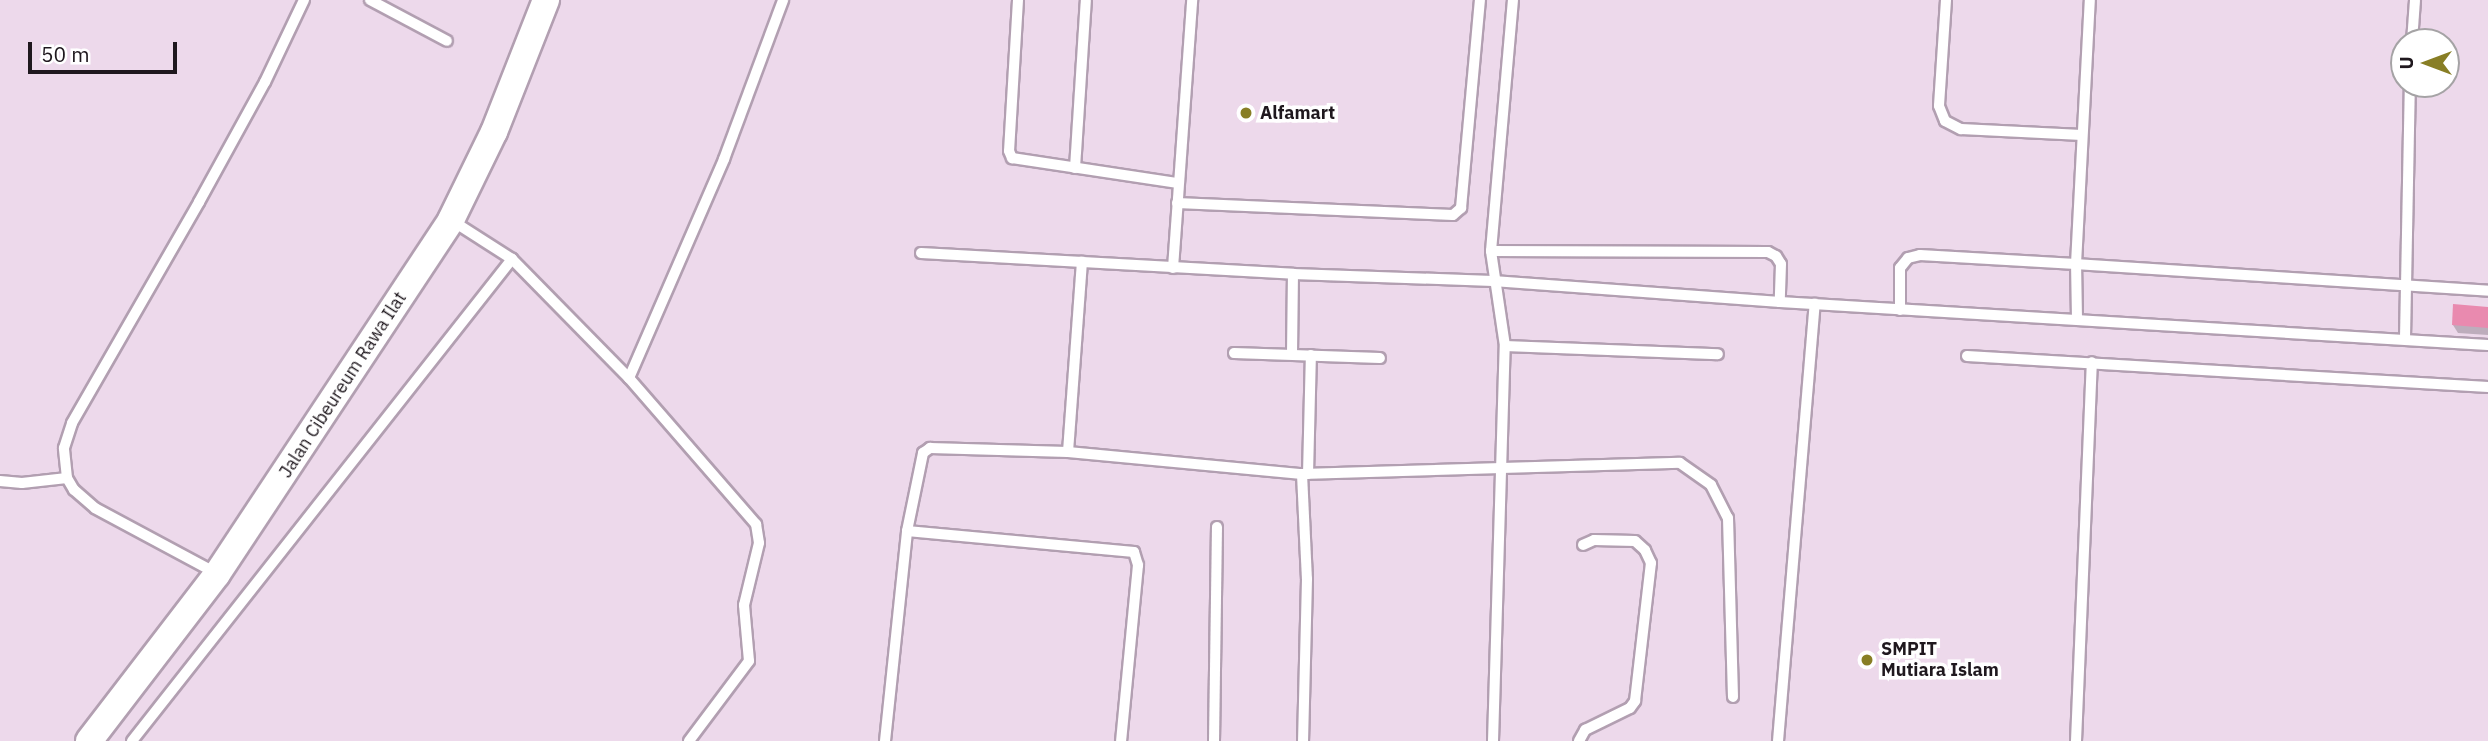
<!DOCTYPE html>
<style>
body{margin:0}
#map{position:relative;width:2488px;height:741px;overflow:hidden;background:#edd9eb;font-family:"IBM Plex Sans",sans-serif}
div>[style]{position:absolute}
.shadow>*{inset:0;background:#0003}
.building>*{inset:0;background:#e98aaf}
.roads{filter:drop-shadow(2px 0 #b29fb1) drop-shadow(-2px 0 #b29fb1) drop-shadow(0 2px #b29fb1) drop-shadow(0 -2px #b29fb1)}
.service>*{height:10px;margin:-5px;padding:0 5px;transform-origin:5px;border-radius:5px;background:#fff}
.tertiary>*{height:26px;margin:-13px;padding:0 13px;transform-origin:13px;border-radius:13px;background:#fff}
.dots>*{width:19px;height:19px;translate:-50% -50%;box-sizing:border-box;border:4px solid #fff;border-radius:50%}
span{translate:-50% -50%;white-space:nowrap;text-align:center;line-height:1.15;-webkit-text-stroke:7px #fff;paint-order:stroke}
.poi-label{font-size:18px;color:#1f181e;font-weight:700}
.left{translate:0 -50%;text-align:left}
.street-label{font-size:18px;color:#1f181e}
.north{position:absolute;left:2390px;top:28px;width:70px;height:70px;box-sizing:border-box;background:#fff;border:2px solid #a5a3a5;border-radius:50%;rotate:270deg;font-size:19px;font-weight:700;line-height:28px;text-align:center;color:#1f181e}
.north::after{content:'';display:block;margin:auto;width:24px;height:32px;background:#887e25;clip-path:polygon(50% 0,100% 100%,50% 72%,0 100%)}
.scale{position:absolute;left:28px;top:42px;width:149px;height:32px;box-sizing:border-box;border:4px solid #1f181e;border-top:0;padding-left:9px;font-size:21px;line-height:24px;white-space:nowrap;color:#1f181e;-webkit-text-stroke:5px #fff;paint-order:stroke}
</style>
<div id="map">
<div class="shadow">
<div style="clip-path:polygon(2488px 308px,2488px 335px,2458px 333px,2453px 325px)"></div>
</div>
<div class="building">
<div style="clip-path:polygon(2453px 304px,2488px 307px,2488px 328px,2452px 325px)"></div>
</div>
<div class="roads">
<div class="service">
<div style="left:370px;top:0;width:87px;rotate:28deg"></div>
<div style="left:1018px;top:0;width:151px;rotate:93.4deg"></div>
<div style="left:1009px;top:151px;width:8px;rotate:67deg"></div>
<div style="left:1012px;top:158px;width:168px;rotate:8.6deg"></div>
<div style="left:1946px;top:0;width:106px;rotate:93.8deg"></div>
<div style="left:1939px;top:106px;width:16px;rotate:68deg"></div>
<div style="left:1945px;top:121px;width:18px;rotate:27deg"></div>
<div style="left:1961px;top:129px;width:121px;rotate:2.8deg"></div>
<div style="left:2412px;top:42px;width:42px;rotate:-85.9deg"></div>
<div style="left:1075px;top:168px;width:168px;rotate:-86.3deg"></div>
<div style="left:1177px;top:203px;width:276px;rotate:2.5deg"></div>
<div style="left:1453px;top:215px;width:11px;rotate:-41deg"></div>
<div style="left:1461px;top:208px;width:209px;rotate:-84.8deg"></div>
<div style="left:451px;top:220px;width:72px;rotate:32.6deg"></div>
<div style="left:512px;top:259px;width:167px;rotate:45.5deg"></div>
<div style="left:629px;top:378px;width:194px;rotate:49deg"></div>
<div style="left:756px;top:524px;width:19px;rotate:81deg"></div>
<div style="left:759px;top:543px;width:64px;rotate:103.6deg"></div>
<div style="left:744px;top:605px;width:56px;rotate:84.9deg"></div>
<div style="left:749px;top:661px;width:100px;rotate:126.9deg"></div>
<div style="left:1491px;top:251px;width:277px;rotate:0.2deg"></div>
<div style="left:1768px;top:252px;width:9px;rotate:27deg"></div>
<div style="left:1776px;top:256px;width:9px;rotate:58deg"></div>
<div style="left:1781px;top:264px;width:38px;rotate:92deg"></div>
<div style="left:921px;top:253px;width:373px;rotate:3.2deg"></div>
<div style="left:1293px;top:274px;width:200px;rotate:2deg"></div>
<div style="left:1493px;top:281px;width:288px;rotate:4.2deg"></div>
<div style="left:1780px;top:302px;width:709px;rotate:3.48deg"></div>
<div style="left:1173px;top:268px;width:269px;rotate:-85.9deg"></div>
<div style="left:1900px;top:310px;width:42px;rotate:-90deg"></div>
<div style="left:1900px;top:268px;width:13px;rotate:-51deg"></div>
<div style="left:1908px;top:258px;width:12px;rotate:-14deg"></div>
<div style="left:1920px;top:255px;width:156px;rotate:3.3deg"></div>
<div style="left:2076px;top:264px;width:264px;rotate:-87deg"></div>
<div style="left:2077px;top:319px;width:55px;rotate:-91deg"></div>
<div style="left:2076px;top:264px;width:413px;rotate:3.7deg"></div>
<div style="left:2405px;top:338px;width:254px;rotate:-88.9deg"></div>
<div style="left:1505px;top:346px;width:213px;rotate:2.2deg"></div>
<div style="left:1234px;top:353px;width:146px;rotate:2deg"></div>
<div style="left:1292px;top:354px;width:80px;rotate:-89.3deg"></div>
<div style="left:1967px;top:356px;width:522px;rotate:3.41deg"></div>
<div style="left:629px;top:378px;width:239px;rotate:-66.5deg"></div>
<div style="left:724px;top:159px;width:170px;rotate:-69.6deg"></div>
<div style="left:1068px;top:452px;width:191px;rotate:-85.8deg"></div>
<div style="left:1302px;top:474px;width:105px;rotate:87.3deg"></div>
<div style="left:1307px;top:579px;width:162px;rotate:91.4deg"></div>
<div style="left:1308px;top:474px;width:119px;rotate:-88.6deg"></div>
<div style="left:0;top:481px;width:22px;rotate:5deg"></div>
<div style="left:22px;top:483px;width:45px;rotate:-6.3deg"></div>
<div style="left:907px;top:531px;width:228px;rotate:5.3deg"></div>
<div style="left:1134px;top:552px;width:14px;rotate:73deg"></div>
<div style="left:1138px;top:565px;width:177px;rotate:95.5deg"></div>
<div style="left:216px;top:573px;width:137px;rotate:-151.8deg"></div>
<div style="left:95px;top:508px;width:28px;rotate:-139deg"></div>
<div style="left:74px;top:490px;width:14px;rotate:-120deg"></div>
<div style="left:67px;top:478px;width:30px;rotate:-96deg"></div>
<div style="left:64px;top:448px;width:26px;rotate:-72deg"></div>
<div style="left:72px;top:423px;width:255px;rotate:-60.1deg"></div>
<div style="left:199px;top:202px;width:137px;rotate:-61.2deg"></div>
<div style="left:265px;top:82px;width:91px;rotate:-64.6deg"></div>
<div style="left:132px;top:741px;width:614px;rotate:-51.75deg"></div>
<div style="left:885px;top:741px;width:211px;rotate:-84deg"></div>
<div style="left:907px;top:531px;width:80px;rotate:-78.4deg"></div>
<div style="left:923px;top:453px;width:9px;rotate:-36deg"></div>
<div style="left:930px;top:448px;width:138px;rotate:1.7deg"></div>
<div style="left:1068px;top:452px;width:235px;rotate:5.4deg"></div>
<div style="left:1302px;top:474px;width:378px;rotate:-1.7deg"></div>
<div style="left:1680px;top:463px;width:38px;rotate:35deg"></div>
<div style="left:1711px;top:485px;width:37px;rotate:63deg"></div>
<div style="left:1728px;top:518px;width:179px;rotate:88.4deg"></div>
<div style="left:1214px;top:741px;width:214px;rotate:-89.2deg"></div>
<div style="left:1493px;top:741px;width:395px;rotate:-88.3deg"></div>
<div style="left:1505px;top:346px;width:96px;rotate:-98.4deg"></div>
<div style="left:1491px;top:251px;width:252px;rotate:-85deg"></div>
<div style="left:1579px;top:741px;width:13px;rotate:-61deg"></div>
<div style="left:1585px;top:730px;width:50px;rotate:-26.1deg"></div>
<div style="left:1630px;top:708px;width:9px;rotate:-54deg"></div>
<div style="left:1635px;top:701px;width:139px;rotate:-83.4deg"></div>
<div style="left:1651px;top:563px;width:14px;rotate:-115deg"></div>
<div style="left:1645px;top:550px;width:13px;rotate:-138deg"></div>
<div style="left:1635px;top:541px;width:41px;rotate:-178.6deg"></div>
<div style="left:1594px;top:540px;width:12px;rotate:156deg"></div>
<div style="left:1778px;top:741px;width:439px;rotate:-85.2deg"></div>
<div style="left:2076px;top:741px;width:379px;rotate:-87.6deg"></div>
</div>
<div class="tertiary">
<div style="left:89px;top:741px;width:210px;rotate:-52.5deg"></div>
<div style="left:217px;top:574px;width:424px;rotate:-56.5deg"></div>
<div style="left:451px;top:220px;width:98px;rotate:-64deg"></div>
<div style="left:494px;top:132px;width:142px;rotate:-68.5deg"></div>
</div>
</div>
<div class="dots">
<div style="left:1246px;top:113px;background:#887e25"></div>
<div style="left:1867px;top:660px;background:#887e25"></div>
</div>
<div class="poi-label">
<span class="left" style="left:1260px;top:113px">Alfamart</span>
<span class="left" style="left:1881px;top:660px">SMPIT<br>Mutiara Islam</span>
</div>
<div class="street-label">
<span style="left:343px;top:385px;rotate:-57deg">Jalan Cibeureum Rawa Ilat</span>
</div>
<div class="north">U</div>
<div class="scale">50 m</div>
</div>
